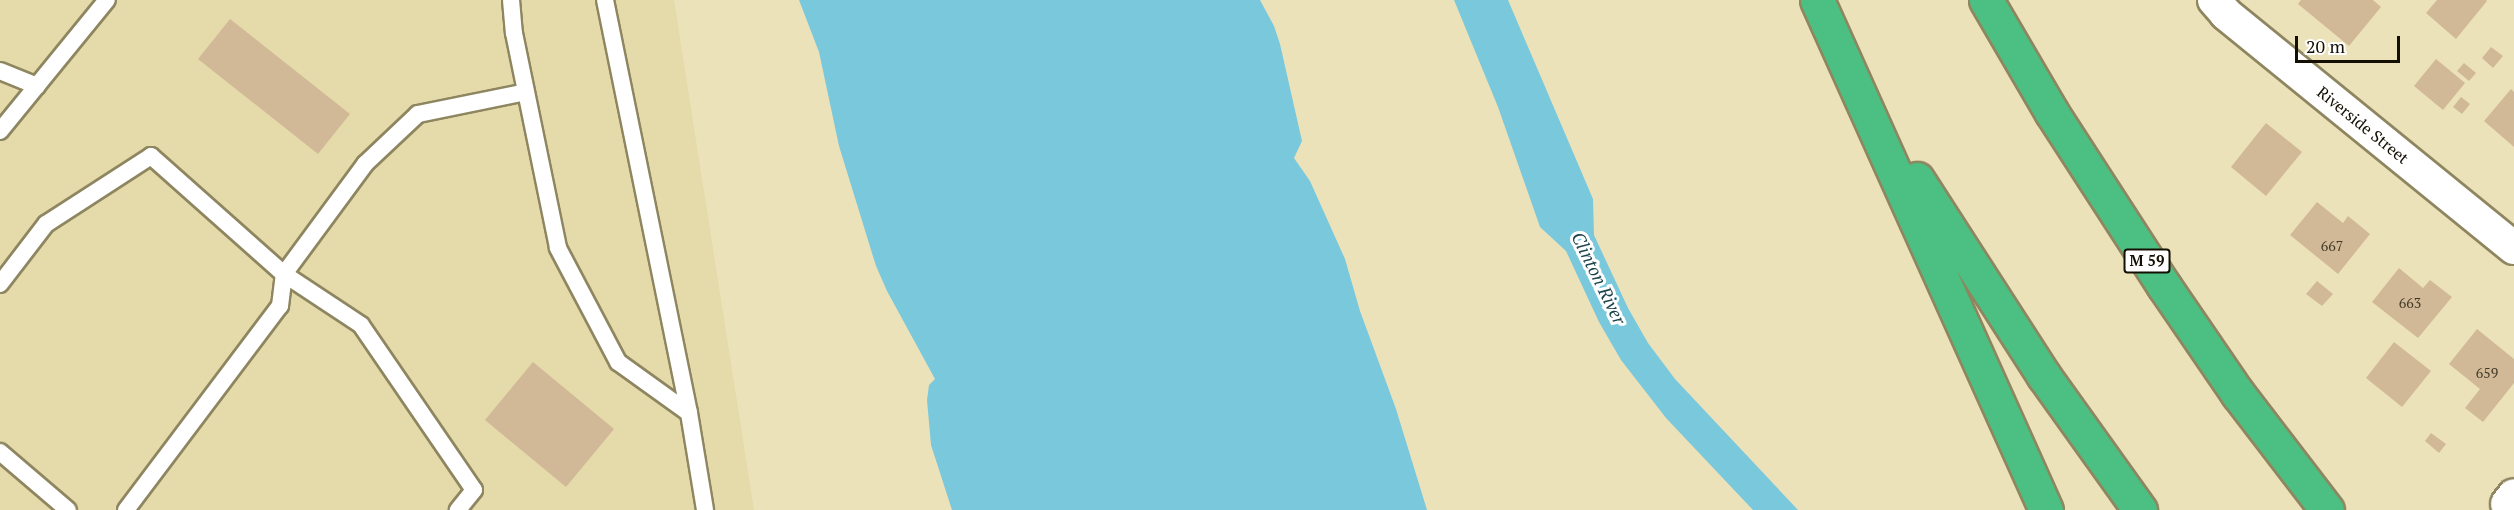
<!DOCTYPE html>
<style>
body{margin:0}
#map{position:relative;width:2514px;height:510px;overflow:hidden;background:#ece2ba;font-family:"PT Serif",serif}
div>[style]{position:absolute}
.built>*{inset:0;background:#e5daaa}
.water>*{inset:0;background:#79c8dc}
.building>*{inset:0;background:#d1b997}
.roads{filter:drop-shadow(2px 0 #8e8660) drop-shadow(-2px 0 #8e8660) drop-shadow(0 2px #8e8660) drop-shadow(0 -2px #8e8660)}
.lane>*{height:16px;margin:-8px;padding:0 8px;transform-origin:8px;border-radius:8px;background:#fff}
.street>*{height:32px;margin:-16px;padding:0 16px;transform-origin:16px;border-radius:16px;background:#fff}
.highway>*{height:33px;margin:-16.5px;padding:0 16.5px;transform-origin:16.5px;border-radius:16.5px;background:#4cc082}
span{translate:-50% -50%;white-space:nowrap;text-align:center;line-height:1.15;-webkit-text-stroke:6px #fff;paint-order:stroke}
.number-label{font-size:14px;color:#423a28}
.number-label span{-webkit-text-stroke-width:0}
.shield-label span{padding:2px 4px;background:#fff;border:2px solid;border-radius:4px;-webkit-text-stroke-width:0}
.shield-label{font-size:15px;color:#131003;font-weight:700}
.street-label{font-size:16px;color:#131003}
.water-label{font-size:18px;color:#1e434c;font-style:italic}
.scale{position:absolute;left:2295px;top:36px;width:105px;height:27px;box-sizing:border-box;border:3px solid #131003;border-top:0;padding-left:8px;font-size:18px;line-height:21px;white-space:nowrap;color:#131003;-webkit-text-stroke:4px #fff;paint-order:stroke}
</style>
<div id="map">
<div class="built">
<div style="clip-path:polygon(0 0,674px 0,754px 510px,0 510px)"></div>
</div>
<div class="water">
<div style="clip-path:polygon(799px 0,1260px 0,1274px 26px,1280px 44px,1302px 141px,1294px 158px,1310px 181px,1345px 259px,1360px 311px,1396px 409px,1427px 510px,952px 510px,931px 445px,927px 400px,929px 385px,935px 379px,887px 291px,876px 266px,839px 146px,819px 52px)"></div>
<div style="clip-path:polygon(1454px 0,1508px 0,1593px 199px,1594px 235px,1628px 308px,1648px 343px,1675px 379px,1798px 510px,1753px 510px,1666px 418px,1621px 360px,1599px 322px,1566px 251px,1540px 227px,1498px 107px)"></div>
</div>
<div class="building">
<div style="clip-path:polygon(2301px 0,2373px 0,2381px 7px,2349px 46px,2298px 4px)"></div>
<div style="clip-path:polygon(2437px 0,2486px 0,2487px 1px,2456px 39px,2426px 13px)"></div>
<div style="clip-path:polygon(230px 19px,350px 114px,318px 154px,198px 59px)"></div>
<div style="clip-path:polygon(2491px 47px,2503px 56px,2493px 68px,2482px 58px)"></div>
<div style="clip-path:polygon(2436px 59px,2465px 83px,2443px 110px,2414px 86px)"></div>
<div style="clip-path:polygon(2464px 63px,2476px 73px,2469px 81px,2457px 71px)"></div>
<div style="clip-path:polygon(2511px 89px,2514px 92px,2514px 147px,2484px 121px)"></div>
<div style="clip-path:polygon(2461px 97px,2470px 104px,2462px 114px,2453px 107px)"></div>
<div style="clip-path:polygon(2266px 123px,2302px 152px,2266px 196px,2231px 167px)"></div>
<div style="clip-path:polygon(2317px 202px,2343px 223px,2348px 216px,2370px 234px,2338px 274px,2290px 235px)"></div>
<div style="clip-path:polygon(2399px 268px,2423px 288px,2430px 280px,2452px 297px,2418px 338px,2372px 302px)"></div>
<div style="clip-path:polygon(2317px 281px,2333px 294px,2322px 306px,2306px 294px)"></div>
<div style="clip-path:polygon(2477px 329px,2514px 359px,2514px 383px,2483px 422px,2465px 408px,2480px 389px,2449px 364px)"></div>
<div style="clip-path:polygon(2394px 342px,2431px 371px,2402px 407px,2366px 378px)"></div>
<div style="clip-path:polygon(533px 362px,614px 429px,566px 487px,485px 420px)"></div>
<div style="clip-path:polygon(2431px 433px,2446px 444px,2439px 453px,2425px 441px)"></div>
</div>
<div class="roads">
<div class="lane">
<div style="left:511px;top:0;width:33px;rotate:85deg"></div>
<div style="left:514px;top:33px;width:219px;rotate:78.4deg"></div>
<div style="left:558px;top:248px;width:129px;rotate:62.2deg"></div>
<div style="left:618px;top:362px;width:87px;rotate:35.7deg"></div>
<div style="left:605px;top:0;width:421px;rotate:78.5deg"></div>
<div style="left:689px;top:413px;width:98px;rotate:80.6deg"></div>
<div style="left:0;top:71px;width:40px;rotate:22deg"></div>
<div style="left:0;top:131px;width:169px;rotate:-50.8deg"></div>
<div style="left:0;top:284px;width:76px;rotate:-52.5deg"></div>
<div style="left:46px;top:224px;width:125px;rotate:-32.9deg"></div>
<div style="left:151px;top:156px;width:178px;rotate:41.6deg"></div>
<div style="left:284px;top:274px;width:92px;rotate:33.5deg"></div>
<div style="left:361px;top:325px;width:200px;rotate:55.6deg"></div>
<div style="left:474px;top:490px;width:26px;rotate:129deg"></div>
<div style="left:0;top:452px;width:89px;rotate:40.5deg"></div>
<div style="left:126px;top:510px;width:256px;rotate:-53deg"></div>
<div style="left:280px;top:306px;width:32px;rotate:-83deg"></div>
<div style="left:284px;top:274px;width:137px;rotate:-53.6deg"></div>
<div style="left:365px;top:164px;width:73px;rotate:-43.3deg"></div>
<div style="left:418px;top:114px;width:110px;rotate:-11.5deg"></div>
</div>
<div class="street">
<div style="left:2214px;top:0;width:18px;rotate:49deg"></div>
<div style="left:2226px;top:14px;width:371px;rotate:39.1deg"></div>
<div style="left:2507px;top:504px;width:11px;rotate:-52deg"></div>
</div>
<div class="highway">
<div style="left:1817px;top:0;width:559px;rotate:65.82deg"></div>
<div style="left:1986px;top:0;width:131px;rotate:59.7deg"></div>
<div style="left:2052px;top:113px;width:206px;rotate:57.1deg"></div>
<div style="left:2164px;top:286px;width:131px;rotate:55.6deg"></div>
<div style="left:2238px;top:394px;width:146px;rotate:52.5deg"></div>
<div style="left:1917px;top:179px;width:234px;rotate:57.2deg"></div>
<div style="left:2044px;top:376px;width:165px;rotate:54.4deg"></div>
</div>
</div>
<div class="number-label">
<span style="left:2332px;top:246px">667</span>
<span style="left:2410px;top:303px">663</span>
<span style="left:2487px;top:373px">659</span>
</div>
<div class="shield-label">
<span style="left:2147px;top:261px">M 59</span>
</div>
<div class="street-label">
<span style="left:2363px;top:125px;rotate:39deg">Riverside Street</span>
</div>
<div class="water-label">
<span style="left:1599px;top:278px;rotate:64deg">Clinton River</span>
</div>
<div class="scale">20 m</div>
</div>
